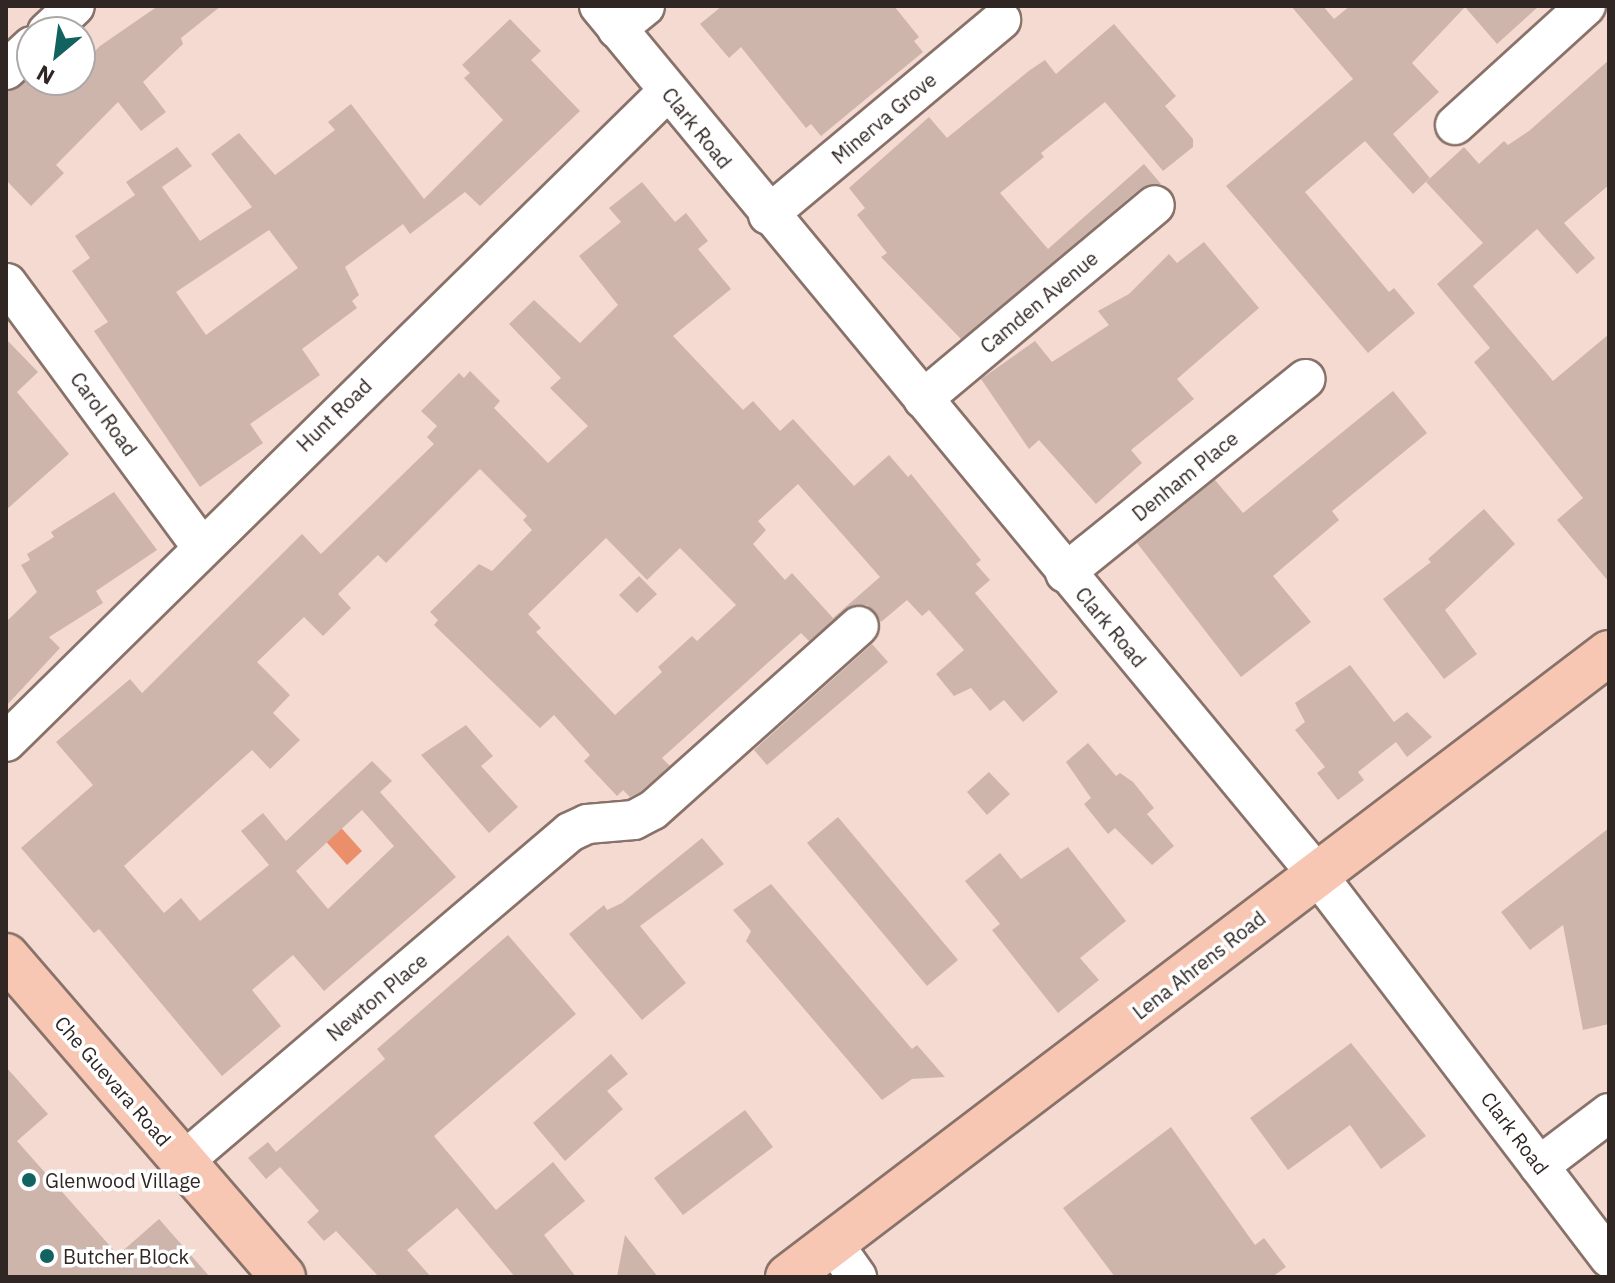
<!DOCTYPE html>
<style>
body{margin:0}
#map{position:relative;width:1615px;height:1283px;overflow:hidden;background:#f4dad1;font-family:"IBM Plex Sans",sans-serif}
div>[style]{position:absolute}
.water>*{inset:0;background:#ea8f6a}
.building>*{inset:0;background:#ceb5ac}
.roads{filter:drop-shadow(2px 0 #887269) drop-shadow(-2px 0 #887269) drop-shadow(0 2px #887269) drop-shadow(0 -2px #887269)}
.minor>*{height:38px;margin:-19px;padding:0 19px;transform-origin:19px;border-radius:19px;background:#fff}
.major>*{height:44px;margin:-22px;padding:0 22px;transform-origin:22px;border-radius:22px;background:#f8c7b3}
.dots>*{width:22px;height:22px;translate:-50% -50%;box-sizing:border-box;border:4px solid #fff;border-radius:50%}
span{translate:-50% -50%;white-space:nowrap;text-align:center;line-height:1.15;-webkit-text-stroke:7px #fff;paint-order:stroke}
.street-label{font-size:20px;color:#302623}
.poi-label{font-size:20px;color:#302623}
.left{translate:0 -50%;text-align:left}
.frame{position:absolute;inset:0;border:8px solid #302623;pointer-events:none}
.north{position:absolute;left:16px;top:16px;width:80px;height:80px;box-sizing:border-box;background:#fff;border:2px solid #aca8a7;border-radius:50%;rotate:209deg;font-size:22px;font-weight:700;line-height:32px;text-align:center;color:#302623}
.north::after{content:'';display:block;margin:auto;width:28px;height:36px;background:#126260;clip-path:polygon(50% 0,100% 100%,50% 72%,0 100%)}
</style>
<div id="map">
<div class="water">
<div style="clip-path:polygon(327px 812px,362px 851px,347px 865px,313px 827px)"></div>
</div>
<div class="building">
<div style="clip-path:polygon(158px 6px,221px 6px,181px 38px,183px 44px,143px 82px,166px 112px,141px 131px,118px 102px,56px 165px,64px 173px,31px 206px,6px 180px,6px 91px,28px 80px,80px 80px,80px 66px,100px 46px)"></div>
<div style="clip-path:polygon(722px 6px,894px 6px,919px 37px,914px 41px,923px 52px,821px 136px,811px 124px,806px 128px,741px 47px,729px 58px,700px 24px)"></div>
<div style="clip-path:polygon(1291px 6px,1323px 6px,1334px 19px,1350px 6px,1539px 6px,1497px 44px,1465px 7px,1412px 63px,1439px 92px,1393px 134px,1430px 178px,1413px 194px,1365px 141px,1305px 192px,1389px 292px,1394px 288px,1415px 313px,1368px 353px,1226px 186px,1353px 79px)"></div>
<div style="clip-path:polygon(evenodd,510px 19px,541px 51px,531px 60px,580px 111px,480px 206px,465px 192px,410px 234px,403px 224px,345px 267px,359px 295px,352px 301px,357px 308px,302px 349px,320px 375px,250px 424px,263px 443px,200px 487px,94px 331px,108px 322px,72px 271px,90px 258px,75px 236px,135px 195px,126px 182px,177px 147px,192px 166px,162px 187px,200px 241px,252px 207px,211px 154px,239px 133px,275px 175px,335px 130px,328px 122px,351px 104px,424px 199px,503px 120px,464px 78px,470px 73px,462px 65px,510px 19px,269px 230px,298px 268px,206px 335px,176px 292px,269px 230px)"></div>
<div style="clip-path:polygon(1114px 24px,1176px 96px,1165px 106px,1193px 139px,1193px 147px,1163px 171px,1105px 102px,1041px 153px,1044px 157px,1000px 193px,1048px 249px,1144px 164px,1161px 184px,1141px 188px,961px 339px,881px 257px,887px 253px,857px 215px,865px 208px,849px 188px,929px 117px,947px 138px,1030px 70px,1045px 60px,1056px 74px)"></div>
<div style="clip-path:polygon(1609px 60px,1609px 185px,1564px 223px,1595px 258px,1577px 274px,1537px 229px,1473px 286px,1553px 381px,1609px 334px,1609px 582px,1557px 520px,1583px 498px,1474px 362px,1490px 348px,1437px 284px,1483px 243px,1426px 182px,1464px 147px,1479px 164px,1504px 141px,1508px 145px,1529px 131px)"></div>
<div style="clip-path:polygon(evenodd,642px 182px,675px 222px,686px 213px,708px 241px,698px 249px,731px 289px,673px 336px,743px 410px,753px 401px,780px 431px,793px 419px,854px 486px,889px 455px,908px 477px,911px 474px,981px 560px,976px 564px,990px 580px,975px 593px,1058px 692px,1023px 722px,1004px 700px,990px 711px,971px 688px,954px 696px,936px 674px,964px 650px,929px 610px,922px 616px,907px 600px,881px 622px,867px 605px,854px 605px,809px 641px,801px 633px,662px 758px,670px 766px,640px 792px,630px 797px,623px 790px,617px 796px,584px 761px,590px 755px,554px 715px,540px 728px,434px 625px,438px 620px,430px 612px,479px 564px,492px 571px,532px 530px,523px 520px,527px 516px,480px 469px,386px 563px,378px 555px,338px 594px,351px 608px,323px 636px,304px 617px,257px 662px,290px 695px,273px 713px,300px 740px,270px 769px,252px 750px,124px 866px,164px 913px,181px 898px,200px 921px,269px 865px,241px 831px,263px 813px,286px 841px,372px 761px,392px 781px,380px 792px,456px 877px,324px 991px,293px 955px,252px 990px,281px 1026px,222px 1076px,99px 929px,94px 933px,21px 848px,93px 785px,56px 742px,130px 679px,142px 693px,302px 534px,321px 554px,434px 444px,427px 437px,437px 426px,421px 411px,459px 373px,464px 378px,470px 371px,500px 401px,494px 408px,548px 463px,588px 426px,550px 388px,561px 378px,509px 324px,534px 300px,580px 343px,618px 305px,579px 256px,621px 222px,609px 208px,642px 182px,798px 484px,880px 577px,833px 618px,792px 573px,785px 580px,753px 544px,766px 530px,758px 521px,798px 484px,642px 182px,606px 538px,647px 580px,680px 548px,736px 605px,697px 641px,692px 636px,658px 667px,662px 672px,615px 715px,536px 632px,541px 628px,528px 614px,606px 538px,642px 182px,362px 810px,394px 846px,328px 909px,296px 871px,362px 810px)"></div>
<div style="clip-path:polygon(1204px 242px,1259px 308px,1177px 379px,1194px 399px,1131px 450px,1142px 463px,1096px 504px,1039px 440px,1029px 449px,981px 379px,1035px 341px,1052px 362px,1109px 325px,1098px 311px,1129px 294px,1169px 254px,1177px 263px)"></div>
<div style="clip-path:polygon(6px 339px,38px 372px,17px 392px,69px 454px,6px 510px)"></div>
<div style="clip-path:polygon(1393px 391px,1427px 433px,1332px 511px,1339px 520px,1273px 576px,1311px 622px,1241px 677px,1137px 543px,1215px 480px,1243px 513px)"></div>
<div style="clip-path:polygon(114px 492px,157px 550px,96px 591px,103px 603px,49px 637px,60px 648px,6px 706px,6px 622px,37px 592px,21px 565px,30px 560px,27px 554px,54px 537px,51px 532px)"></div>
<div style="clip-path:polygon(1484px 509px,1515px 544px,1445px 610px,1477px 654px,1444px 679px,1383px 599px,1431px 562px,1428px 559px)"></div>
<div style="clip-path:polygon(639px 576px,657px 594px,637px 613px,619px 595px)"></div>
<div style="clip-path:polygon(872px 644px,888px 662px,767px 765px,754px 750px)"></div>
<div style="clip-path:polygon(1350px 665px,1394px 722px,1407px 712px,1432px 737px,1407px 757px,1396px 742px,1358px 772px,1364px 780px,1338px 800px,1317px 773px,1325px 767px,1295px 730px,1305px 722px,1295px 703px)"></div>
<div style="clip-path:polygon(466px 725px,493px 756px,481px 766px,518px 807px,489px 833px,421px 755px)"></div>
<div style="clip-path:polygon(1088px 743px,1116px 776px,1120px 773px,1133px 782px,1154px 808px,1147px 814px,1174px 846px,1152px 865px,1115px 828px,1108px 834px,1084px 804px,1091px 798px,1066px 762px)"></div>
<div style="clip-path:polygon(989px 772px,1010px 794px,987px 815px,967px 792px)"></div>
<div style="clip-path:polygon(838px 817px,958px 960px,927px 986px,807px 843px)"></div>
<div style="clip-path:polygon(1609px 828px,1609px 1024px,1583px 1030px,1563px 925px,1530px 950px,1501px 912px)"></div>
<div style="clip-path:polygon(702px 838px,724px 864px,640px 926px,686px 983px,642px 1020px,569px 934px,604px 905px,607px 910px,622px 903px)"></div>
<div style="clip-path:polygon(1068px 847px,1126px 921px,1080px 958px,1099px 980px,1058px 1013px,992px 930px,1000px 924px,965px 881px,1000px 853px,1021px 879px)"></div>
<div style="clip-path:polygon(771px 884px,912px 1049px,917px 1045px,945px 1077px,912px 1079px,882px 1100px,746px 941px,751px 931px,733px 910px)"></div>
<div style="clip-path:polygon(508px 935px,576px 1014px,434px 1136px,496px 1210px,553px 1162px,585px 1201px,544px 1235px,576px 1277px,515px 1277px,457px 1208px,407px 1250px,431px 1277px,379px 1277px,336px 1231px,324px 1241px,307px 1222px,319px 1211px,280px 1167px,266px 1179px,248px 1158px,268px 1142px,276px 1152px,385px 1059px,377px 1049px)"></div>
<div style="clip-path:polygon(1351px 1043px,1426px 1136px,1381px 1169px,1350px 1125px,1288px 1170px,1250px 1118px)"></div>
<div style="clip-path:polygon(611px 1054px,628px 1074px,607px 1091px,623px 1109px,565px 1161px,533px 1123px)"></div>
<div style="clip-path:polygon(6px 1067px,48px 1114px,17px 1141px,118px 1255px,159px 1219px,210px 1277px,6px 1277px)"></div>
<div style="clip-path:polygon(745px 1110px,773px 1147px,683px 1215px,654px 1178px)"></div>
<div style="clip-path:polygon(1171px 1127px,1255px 1245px,1264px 1238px,1286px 1267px,1272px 1277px,1115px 1277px,1063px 1208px)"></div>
<div style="clip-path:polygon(625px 1235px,658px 1277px,617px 1277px)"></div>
</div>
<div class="roads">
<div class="minor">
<div style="left:599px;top:6px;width:1125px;rotate:50.41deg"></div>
<div style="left:1316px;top:873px;width:484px;rotate:52.7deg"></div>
<div style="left:617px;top:29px;width:36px;rotate:-39deg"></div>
<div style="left:47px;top:32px;width:38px;rotate:-43deg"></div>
<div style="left:6px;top:70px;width:35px;rotate:-43deg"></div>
<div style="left:1455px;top:125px;width:177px;rotate:-42.3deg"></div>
<div style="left:768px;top:215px;width:304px;rotate:-39.9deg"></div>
<div style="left:7px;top:283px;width:327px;rotate:53.6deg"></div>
<div style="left:923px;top:399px;width:302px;rotate:-39.9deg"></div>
<div style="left:1065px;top:573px;width:309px;rotate:-38.9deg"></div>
<div style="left:6px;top:742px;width:927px;rotate:-44.52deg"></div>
<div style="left:184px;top:1161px;width:507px;rotate:-40.44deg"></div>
<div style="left:570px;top:832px;width:19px;rotate:-25deg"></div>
<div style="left:587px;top:824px;width:47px;rotate:-4.9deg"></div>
<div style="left:634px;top:820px;width:21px;rotate:-28deg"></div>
<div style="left:653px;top:810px;width:276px;rotate:-41.8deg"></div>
<div style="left:1539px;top:1166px;width:88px;rotate:-37.1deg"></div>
<div style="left:833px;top:1243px;width:42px;rotate:54.8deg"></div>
</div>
<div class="major">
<div style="left:6px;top:956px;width:424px;rotate:49.2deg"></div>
<div style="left:788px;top:1277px;width:1031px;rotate:-37.24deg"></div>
</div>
</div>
<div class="dots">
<div style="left:29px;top:1180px;background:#126260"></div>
<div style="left:47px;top:1256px;background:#126260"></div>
</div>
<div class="street-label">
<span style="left:884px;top:118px;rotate:-40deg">Minerva Grove</span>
<span style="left:697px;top:128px;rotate:51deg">Clark Road</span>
<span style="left:1039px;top:302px;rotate:-40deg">Camden Avenue</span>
<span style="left:104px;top:414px;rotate:54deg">Carol Road</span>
<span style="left:334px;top:415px;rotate:-44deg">Hunt Road</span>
<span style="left:1185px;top:476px;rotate:-39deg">Denham Place</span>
<span style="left:1111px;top:627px;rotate:50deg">Clark Road</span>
<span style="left:1199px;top:965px;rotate:-38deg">Lena Ahrens Road</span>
<span style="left:377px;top:997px;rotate:-40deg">Newton Place</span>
<span style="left:113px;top:1081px;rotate:49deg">Che Guevara Road</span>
<span style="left:1515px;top:1133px;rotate:53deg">Clark Road</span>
</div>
<div class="poi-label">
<span class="left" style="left:45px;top:1180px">Glenwood Village</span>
<span class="left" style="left:63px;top:1256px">Butcher Block</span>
</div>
<div class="frame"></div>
<div class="north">N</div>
</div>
